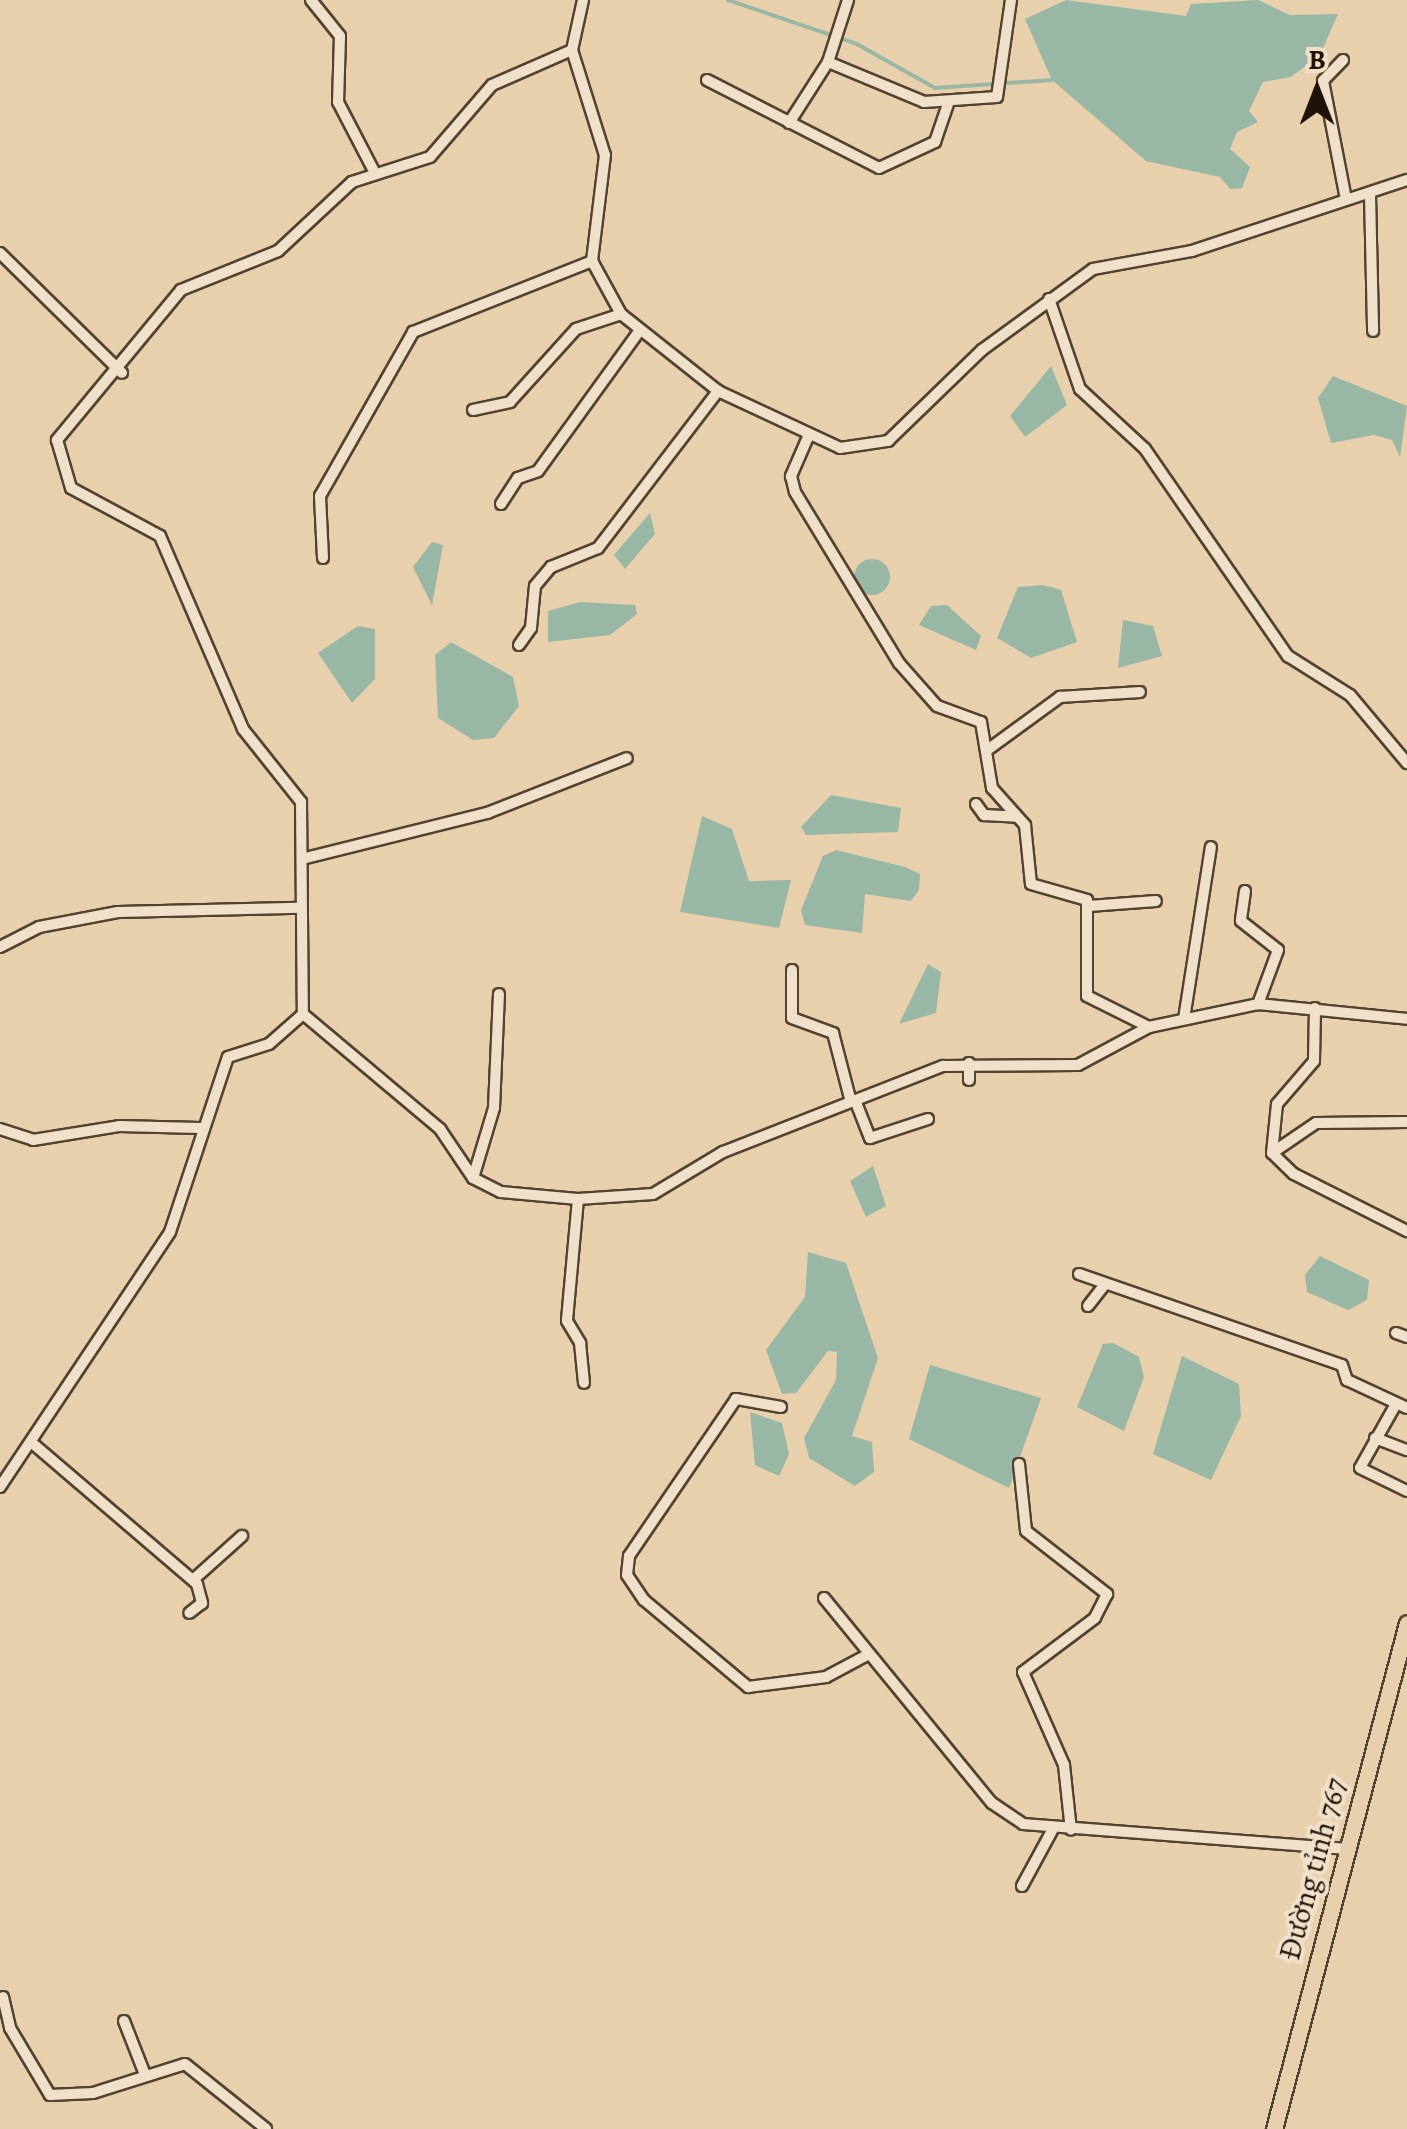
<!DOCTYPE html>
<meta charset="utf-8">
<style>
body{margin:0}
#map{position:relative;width:1407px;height:2129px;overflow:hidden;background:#e9d0ac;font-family:Alegreya,serif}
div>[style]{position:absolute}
.water>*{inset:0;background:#99b7a5}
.round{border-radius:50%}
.stream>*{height:4px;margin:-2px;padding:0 2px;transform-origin:2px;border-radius:2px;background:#99b7a5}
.roads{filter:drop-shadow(2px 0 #524230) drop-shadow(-2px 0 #524230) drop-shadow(0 2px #524230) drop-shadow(0 -2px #524230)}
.street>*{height:10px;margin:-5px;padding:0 5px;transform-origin:5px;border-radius:5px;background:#f1e0c9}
.primary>*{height:15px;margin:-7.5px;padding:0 7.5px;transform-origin:7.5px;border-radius:7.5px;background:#e9d0ac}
span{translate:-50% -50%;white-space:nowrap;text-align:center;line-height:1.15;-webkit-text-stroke:8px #f1e0c9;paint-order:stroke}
.street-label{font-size:30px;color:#1f1307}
.north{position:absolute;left:1267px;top:40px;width:100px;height:100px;-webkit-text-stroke:8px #f1e0c9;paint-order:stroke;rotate:0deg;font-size:28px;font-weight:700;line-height:40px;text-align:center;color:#1f1307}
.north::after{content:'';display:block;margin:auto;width:35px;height:45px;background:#1f1307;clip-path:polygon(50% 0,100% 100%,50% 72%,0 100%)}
</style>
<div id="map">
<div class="water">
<div style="clip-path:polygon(1066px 0,1186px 16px,1191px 4px,1258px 0,1290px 15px,1338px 14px,1320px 55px,1291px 77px,1263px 82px,1249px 111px,1258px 122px,1237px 132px,1230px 149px,1250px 167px,1242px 188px,1230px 189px,1220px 177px,1146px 161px,1052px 80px,1025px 19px)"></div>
<div style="clip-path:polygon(1051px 366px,1067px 405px,1025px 437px,1010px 416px)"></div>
<div style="clip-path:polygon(1333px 376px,1407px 406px,1400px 457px,1392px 440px,1374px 435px,1331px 443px,1318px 398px)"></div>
<div style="clip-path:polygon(650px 513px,655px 534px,625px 569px,614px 555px)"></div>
<div style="clip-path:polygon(432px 542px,443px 545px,432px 605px,413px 567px)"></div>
<div class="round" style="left:854px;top:559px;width:36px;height:36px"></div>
<div style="clip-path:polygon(1043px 585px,1061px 590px,1077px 642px,1031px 658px,997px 638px,1018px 587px)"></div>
<div style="clip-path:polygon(580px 602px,635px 605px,637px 614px,610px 635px,548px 642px,548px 611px)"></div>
<div style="clip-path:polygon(947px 605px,981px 636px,976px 650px,919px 625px,931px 606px)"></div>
<div style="clip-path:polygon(1123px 620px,1153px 626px,1162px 656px,1118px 668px)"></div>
<div style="clip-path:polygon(358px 626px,375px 629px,375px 679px,352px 703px,318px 653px)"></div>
<div style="clip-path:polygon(451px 642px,513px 677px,519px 706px,494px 738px,473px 740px,438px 718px,435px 655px)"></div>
<div style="clip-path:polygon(831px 795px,901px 808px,898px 832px,806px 835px,801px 827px)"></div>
<div style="clip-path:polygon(702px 816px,732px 829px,749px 881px,791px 880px,779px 928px,680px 912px)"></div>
<div style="clip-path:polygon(836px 850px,905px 867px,920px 874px,919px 890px,911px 901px,865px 894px,862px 933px,805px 925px,801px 910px,823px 856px)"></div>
<div style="clip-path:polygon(928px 964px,941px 972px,936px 1013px,899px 1024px)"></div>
<div style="clip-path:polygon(873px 1166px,886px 1206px,866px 1217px,850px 1181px)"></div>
<div style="clip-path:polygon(808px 1252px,846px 1263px,878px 1358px,852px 1436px,872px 1442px,874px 1472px,855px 1486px,809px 1458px,804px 1438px,836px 1380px,837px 1352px,828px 1351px,796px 1393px,782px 1394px,766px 1350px,805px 1297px)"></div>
<div style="clip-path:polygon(1320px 1256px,1369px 1280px,1367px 1300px,1348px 1310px,1307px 1292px,1305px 1275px)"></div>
<div style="clip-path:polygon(1113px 1343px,1139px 1357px,1144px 1377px,1124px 1431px,1077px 1407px,1103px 1344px)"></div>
<div style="clip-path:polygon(1182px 1356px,1239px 1384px,1241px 1416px,1211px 1480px,1153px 1454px)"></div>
<div style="clip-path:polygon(930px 1365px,1041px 1398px,1009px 1488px,909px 1439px)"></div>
<div style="clip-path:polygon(750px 1412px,782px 1423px,789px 1454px,779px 1476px,755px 1465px)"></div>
</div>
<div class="stream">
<div style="left:728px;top:0;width:136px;rotate:18.8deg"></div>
<div style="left:857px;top:44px;width:90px;rotate:29.4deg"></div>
<div style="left:935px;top:88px;width:117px;rotate:-3.9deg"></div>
</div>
<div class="roads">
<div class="street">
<div style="left:311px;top:0;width:46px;rotate:51.1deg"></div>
<div style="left:340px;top:36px;width:66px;rotate:91.7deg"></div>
<div style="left:338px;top:102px;width:80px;rotate:62.5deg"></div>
<div style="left:583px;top:0;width:51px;rotate:102.4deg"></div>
<div style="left:572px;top:50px;width:87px;rotate:156.4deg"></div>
<div style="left:492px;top:85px;width:95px;rotate:130.7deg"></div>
<div style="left:430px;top:157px;width:82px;rotate:162.2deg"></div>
<div style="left:352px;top:182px;width:101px;rotate:137deg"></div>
<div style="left:278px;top:251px;width:105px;rotate:158.1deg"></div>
<div style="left:181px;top:290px;width:195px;rotate:129.6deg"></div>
<div style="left:57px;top:440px;width:50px;rotate:73.7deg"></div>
<div style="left:71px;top:488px;width:101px;rotate:28.3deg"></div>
<div style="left:160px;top:536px;width:210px;rotate:66.7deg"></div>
<div style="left:243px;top:729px;width:93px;rotate:51.5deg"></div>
<div style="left:301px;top:802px;width:212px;rotate:89.5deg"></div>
<div style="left:303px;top:1014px;width:179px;rotate:40deg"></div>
<div style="left:440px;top:1129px;width:59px;rotate:56deg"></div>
<div style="left:473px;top:1178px;width:31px;rotate:27deg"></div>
<div style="left:501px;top:1192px;width:77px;rotate:5.2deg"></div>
<div style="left:578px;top:1199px;width:75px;rotate:-3.8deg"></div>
<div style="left:653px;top:1194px;width:82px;rotate:-31deg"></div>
<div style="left:723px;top:1152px;width:236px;rotate:-21.4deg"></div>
<div style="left:943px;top:1066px;width:135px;rotate:-0.4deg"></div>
<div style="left:1078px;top:1065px;width:81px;rotate:-28.2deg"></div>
<div style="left:1149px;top:1027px;width:111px;rotate:-11.9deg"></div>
<div style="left:1258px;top:1004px;width:150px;rotate:5.7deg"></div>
<div style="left:572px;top:50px;width:110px;rotate:72.6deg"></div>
<div style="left:605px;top:155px;width:107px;rotate:97deg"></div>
<div style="left:592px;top:261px;width:60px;rotate:61.3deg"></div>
<div style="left:621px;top:314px;width:124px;rotate:38.4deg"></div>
<div style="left:718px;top:391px;width:135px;rotate:25deg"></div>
<div style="left:840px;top:448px;width:49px;rotate:-8.3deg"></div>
<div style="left:888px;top:441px;width:131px;rotate:-44.1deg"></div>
<div style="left:982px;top:350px;width:137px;rotate:-36.1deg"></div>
<div style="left:1093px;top:269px;width:101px;rotate:-10.3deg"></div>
<div style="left:1192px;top:251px;width:226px;rotate:-18.3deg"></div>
<div style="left:1343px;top:60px;width:29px;rotate:134deg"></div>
<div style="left:1323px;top:81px;width:120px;rotate:79deg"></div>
<div style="left:828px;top:62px;width:104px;rotate:22.6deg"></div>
<div style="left:924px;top:102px;width:73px;rotate:-3.9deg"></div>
<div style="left:997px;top:97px;width:98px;rotate:-81.8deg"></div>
<div style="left:707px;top:80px;width:193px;rotate:27.1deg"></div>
<div style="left:879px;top:168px;width:62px;rotate:-24.9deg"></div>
<div style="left:935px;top:142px;width:40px;rotate:-71.1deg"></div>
<div style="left:789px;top:123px;width:72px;rotate:-57.4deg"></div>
<div style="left:828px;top:62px;width:65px;rotate:-72.1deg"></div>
<div style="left:1370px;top:195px;width:136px;rotate:88.7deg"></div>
<div style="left:0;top:253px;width:171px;rotate:44.5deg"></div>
<div style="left:1049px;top:299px;width:95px;rotate:71deg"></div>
<div style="left:1080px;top:389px;width:88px;rotate:42.7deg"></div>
<div style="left:1145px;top:449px;width:252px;rotate:55.4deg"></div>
<div style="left:1288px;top:656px;width:73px;rotate:32.2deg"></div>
<div style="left:1350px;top:695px;width:89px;rotate:50deg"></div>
<div style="left:473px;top:410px;width:38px;rotate:-12deg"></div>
<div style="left:510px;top:402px;width:98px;rotate:-47.9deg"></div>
<div style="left:576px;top:329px;width:47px;rotate:-18.4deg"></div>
<div style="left:808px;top:437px;width:43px;rotate:113.6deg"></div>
<div style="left:791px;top:476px;width:16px;rotate:76deg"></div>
<div style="left:795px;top:492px;width:200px;rotate:58.7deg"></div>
<div style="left:899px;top:663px;width:57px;rotate:48.5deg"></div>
<div style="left:937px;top:706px;width:47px;rotate:20deg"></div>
<div style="left:981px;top:722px;width:67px;rotate:80.5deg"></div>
<div style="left:992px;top:788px;width:50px;rotate:48.3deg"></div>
<div style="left:1025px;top:825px;width:59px;rotate:84.2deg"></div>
<div style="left:1031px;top:884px;width:58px;rotate:15.9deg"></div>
<div style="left:1087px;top:900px;width:96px;rotate:90deg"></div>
<div style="left:1087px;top:996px;width:69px;rotate:26.6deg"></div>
<div style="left:501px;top:504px;width:31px;rotate:-57deg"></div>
<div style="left:518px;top:478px;width:21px;rotate:-19deg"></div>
<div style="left:538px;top:471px;width:170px;rotate:-54.1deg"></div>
<div style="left:323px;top:558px;width:62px;rotate:-92.8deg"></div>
<div style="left:320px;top:496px;width:189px;rotate:-60.4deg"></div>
<div style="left:413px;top:332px;width:193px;rotate:-21.6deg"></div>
<div style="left:519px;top:645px;width:21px;rotate:-55deg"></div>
<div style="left:531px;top:628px;width:42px;rotate:-84.6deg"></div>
<div style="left:535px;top:586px;width:25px;rotate:-50deg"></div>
<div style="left:551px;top:567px;width:51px;rotate:-22deg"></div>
<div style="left:598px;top:548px;width:198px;rotate:-52.6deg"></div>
<div style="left:986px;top:751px;width:92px;rotate:-36.1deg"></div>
<div style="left:1060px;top:697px;width:80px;rotate:-3.6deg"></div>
<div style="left:976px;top:804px;width:14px;rotate:54deg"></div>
<div style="left:984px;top:815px;width:33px;rotate:3deg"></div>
<div style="left:306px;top:858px;width:187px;rotate:-14deg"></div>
<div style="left:487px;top:813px;width:150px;rotate:-21.4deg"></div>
<div style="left:1245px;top:891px;width:30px;rotate:98deg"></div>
<div style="left:1241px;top:921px;width:47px;rotate:38.1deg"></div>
<div style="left:1278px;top:950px;width:58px;rotate:110.3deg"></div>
<div style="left:1089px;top:906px;width:67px;rotate:-4.3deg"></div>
<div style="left:0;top:947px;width:44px;rotate:-27.1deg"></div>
<div style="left:39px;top:927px;width:80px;rotate:-10.8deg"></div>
<div style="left:118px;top:912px;width:182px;rotate:-1.3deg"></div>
<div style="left:792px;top:970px;width:48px;rotate:90deg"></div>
<div style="left:792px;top:1018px;width:44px;rotate:20.1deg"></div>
<div style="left:833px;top:1033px;width:71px;rotate:75.4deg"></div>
<div style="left:1315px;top:1008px;width:53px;rotate:91.1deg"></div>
<div style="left:1314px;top:1061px;width:57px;rotate:130.7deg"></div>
<div style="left:1277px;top:1104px;width:49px;rotate:95.8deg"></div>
<div style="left:1272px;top:1153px;width:30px;rotate:44deg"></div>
<div style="left:1294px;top:1174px;width:127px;rotate:26.8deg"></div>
<div style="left:1184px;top:1019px;width:174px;rotate:-81.1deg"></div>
<div style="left:969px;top:1063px;width:17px;rotate:90deg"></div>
<div style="left:855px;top:1100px;width:41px;rotate:68.5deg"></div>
<div style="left:870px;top:1138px;width:61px;rotate:-18.1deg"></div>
<div style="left:0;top:1129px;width:35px;rotate:18deg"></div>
<div style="left:33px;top:1140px;width:87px;rotate:-9.2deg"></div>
<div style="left:119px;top:1126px;width:81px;rotate:1.4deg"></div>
<div style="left:1272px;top:1153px;width:53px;rotate:-34.3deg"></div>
<div style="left:1316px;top:1123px;width:91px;rotate:-0.6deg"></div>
<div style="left:473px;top:1178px;width:73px;rotate:-73.3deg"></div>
<div style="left:494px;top:1108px;width:114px;rotate:-87.5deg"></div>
<div style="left:578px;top:1199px;width:122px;rotate:95.2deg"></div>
<div style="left:567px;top:1321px;width:26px;rotate:59deg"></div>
<div style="left:580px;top:1343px;width:40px;rotate:84.3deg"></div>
<div style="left:1079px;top:1274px;width:278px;rotate:19.1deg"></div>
<div style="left:1342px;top:1365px;width:16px;rotate:72deg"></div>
<div style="left:1347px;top:1380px;width:66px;rotate:25deg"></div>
<div style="left:1088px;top:1306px;width:28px;rotate:-52deg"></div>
<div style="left:1396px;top:1333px;width:12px;rotate:20deg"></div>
<div style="left:1396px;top:1404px;width:73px;rotate:119.4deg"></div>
<div style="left:1360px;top:1468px;width:52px;rotate:26.1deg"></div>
<div style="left:781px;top:1407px;width:46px;rotate:-169.9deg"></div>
<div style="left:736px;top:1399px;width:190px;rotate:124.3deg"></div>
<div style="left:629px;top:1556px;width:19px;rotate:96deg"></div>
<div style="left:627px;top:1575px;width:30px;rotate:56deg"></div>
<div style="left:644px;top:1600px;width:136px;rotate:39.9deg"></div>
<div style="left:748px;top:1687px;width:79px;rotate:-7.3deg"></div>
<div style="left:826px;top:1677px;width:49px;rotate:-28.1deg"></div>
<div style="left:1375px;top:1438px;width:34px;rotate:21deg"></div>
<div style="left:31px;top:1442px;width:218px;rotate:40.5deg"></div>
<div style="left:197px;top:1584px;width:20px;rotate:75deg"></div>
<div style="left:202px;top:1603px;width:16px;rotate:142deg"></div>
<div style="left:1019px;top:1464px;width:67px;rotate:84deg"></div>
<div style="left:1026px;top:1531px;width:103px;rotate:37.9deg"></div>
<div style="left:1107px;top:1594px;width:27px;rotate:117deg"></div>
<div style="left:1095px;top:1618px;width:90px;rotate:143.1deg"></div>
<div style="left:1023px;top:1672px;width:102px;rotate:66.2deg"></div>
<div style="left:1064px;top:1765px;width:65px;rotate:83.9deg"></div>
<div style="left:0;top:1487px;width:306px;rotate:-56.3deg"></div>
<div style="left:170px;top:1232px;width:184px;rotate:-71.7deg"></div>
<div style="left:228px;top:1057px;width:43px;rotate:-17.6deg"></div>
<div style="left:269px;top:1044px;width:45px;rotate:-41.4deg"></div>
<div style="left:193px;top:1580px;width:66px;rotate:-41.9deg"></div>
<div style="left:824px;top:1598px;width:265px;rotate:50.7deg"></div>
<div style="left:992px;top:1803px;width:37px;rotate:34deg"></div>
<div style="left:1023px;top:1824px;width:323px;rotate:4.4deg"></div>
<div style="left:1022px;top:1886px;width:65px;rotate:-61.5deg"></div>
<div style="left:3px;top:1997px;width:32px;rotate:77deg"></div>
<div style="left:10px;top:2028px;width:78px;rotate:59.2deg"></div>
<div style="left:50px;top:2095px;width:43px;rotate:-2.7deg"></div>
<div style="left:93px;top:2093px;width:96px;rotate:-17.5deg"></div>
<div style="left:185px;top:2064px;width:104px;rotate:38.7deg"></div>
<div style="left:124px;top:2021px;width:55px;rotate:68.6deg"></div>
</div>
<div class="primary">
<div style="left:1274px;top:2129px;width:523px;rotate:-75.27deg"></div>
</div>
</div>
<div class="street-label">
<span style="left:1313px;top:1869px;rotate:-75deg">Đường tỉnh 767</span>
</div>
<div class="north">B</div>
</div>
